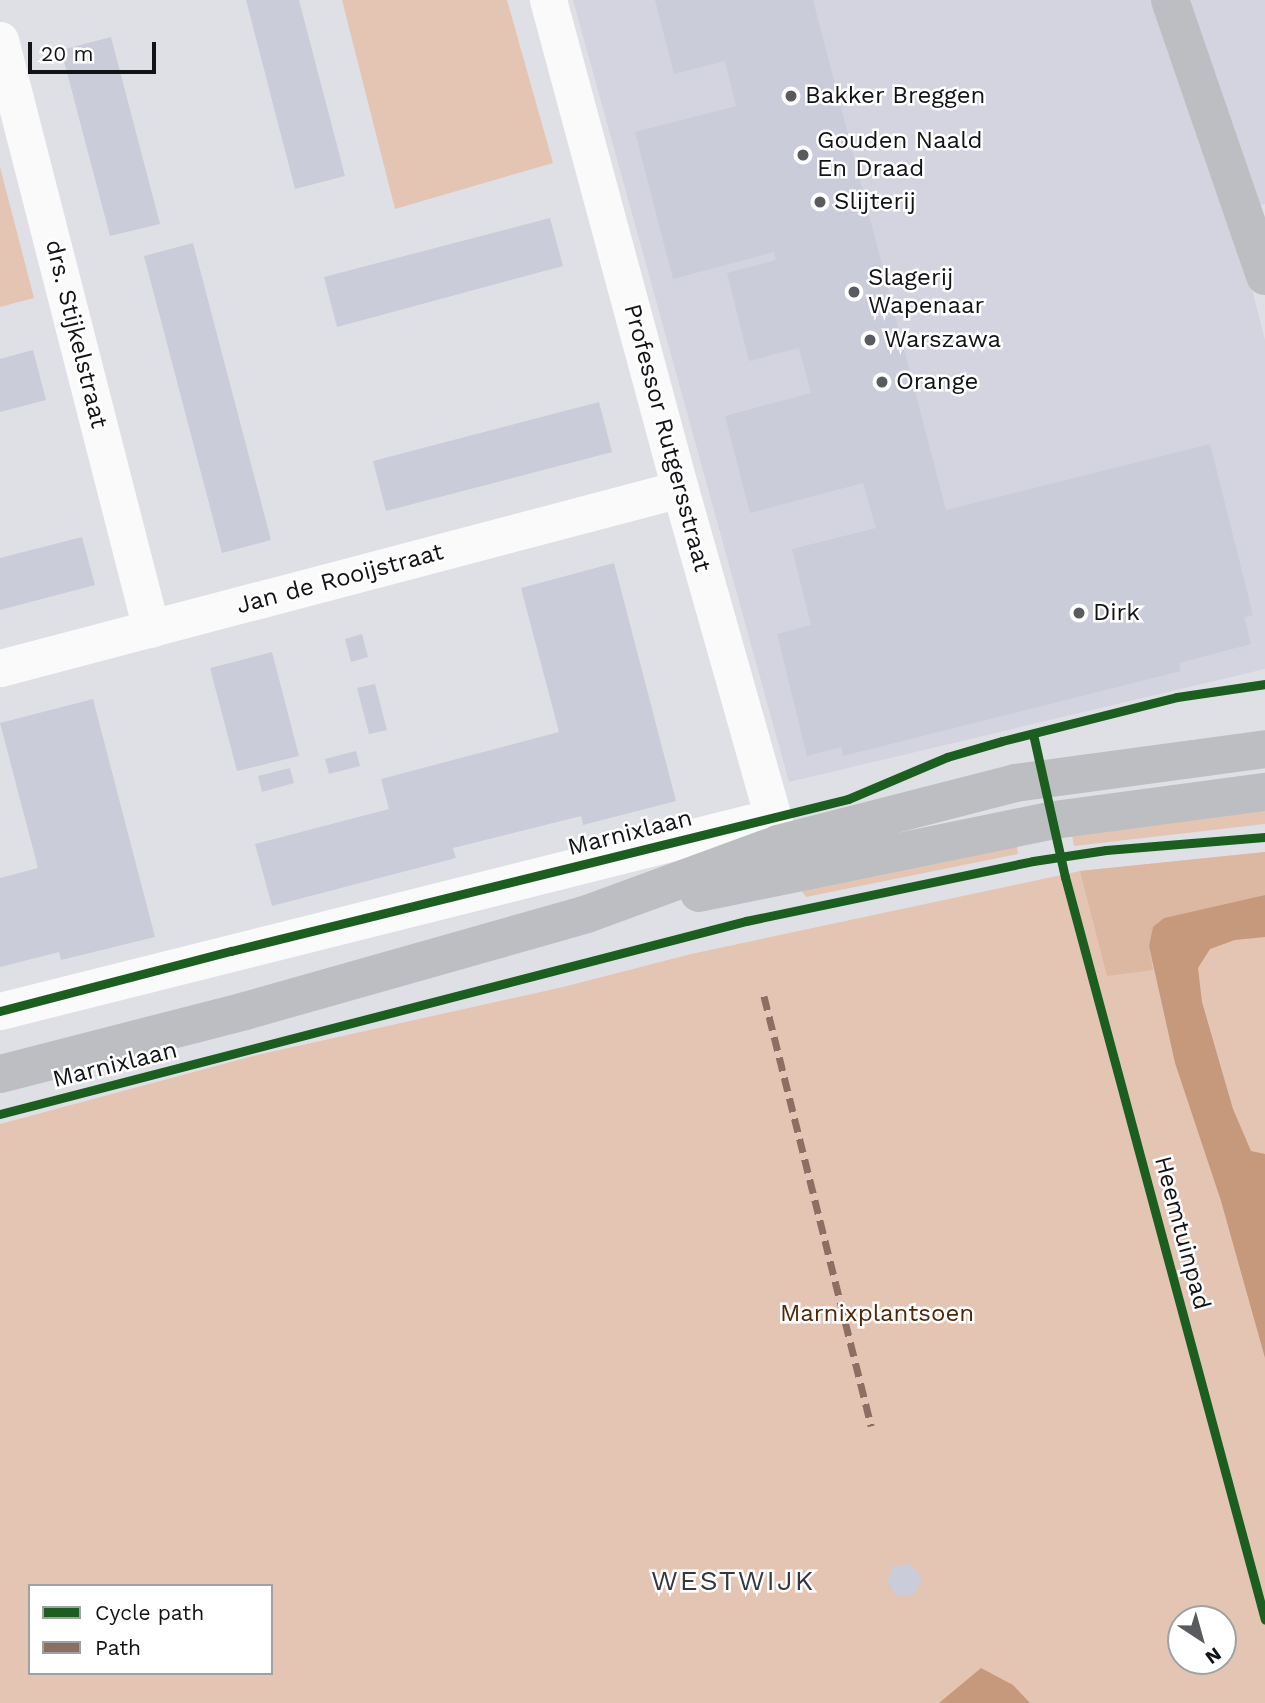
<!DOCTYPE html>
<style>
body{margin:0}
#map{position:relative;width:1265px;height:1703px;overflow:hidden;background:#dfe0e5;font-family:"Work Sans",sans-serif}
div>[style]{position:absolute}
.built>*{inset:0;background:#d3d4e0}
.green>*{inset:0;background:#e4c5b4}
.forest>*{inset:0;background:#dcb7a2}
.water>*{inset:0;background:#c6997d}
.building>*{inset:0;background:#caccd9}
.street>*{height:37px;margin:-18.5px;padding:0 18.5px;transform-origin:18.5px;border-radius:18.5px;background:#fafafb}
.secondary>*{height:38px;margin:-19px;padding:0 19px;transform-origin:19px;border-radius:19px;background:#bdbec1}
.quiet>*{height:7px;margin-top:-3.5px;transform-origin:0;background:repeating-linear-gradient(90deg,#8d6e63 0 14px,transparent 0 21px)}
.cycleway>*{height:9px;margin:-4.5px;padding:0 4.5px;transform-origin:4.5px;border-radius:4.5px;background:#1b5e20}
.dots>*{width:19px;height:19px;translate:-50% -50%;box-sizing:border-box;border:4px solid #fff;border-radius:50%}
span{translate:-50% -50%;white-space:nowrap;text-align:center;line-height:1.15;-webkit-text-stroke:5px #fff;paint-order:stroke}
.poi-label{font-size:24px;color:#121316}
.left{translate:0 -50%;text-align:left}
.street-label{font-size:24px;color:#121316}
.park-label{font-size:24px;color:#522705}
.quarter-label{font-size:28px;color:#35363e;letter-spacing:2px}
.legend{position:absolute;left:28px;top:1584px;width:245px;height:91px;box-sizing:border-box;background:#fff;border:2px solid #a0a1a2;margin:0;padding:9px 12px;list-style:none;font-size:21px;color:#121316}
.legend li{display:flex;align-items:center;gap:14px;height:35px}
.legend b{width:35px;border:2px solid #a0a1a2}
.north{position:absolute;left:1167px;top:1605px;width:70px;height:70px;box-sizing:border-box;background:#fff;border:2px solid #a0a1a2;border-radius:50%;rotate:144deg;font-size:19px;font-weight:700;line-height:28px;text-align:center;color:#121316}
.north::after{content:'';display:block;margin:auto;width:24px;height:32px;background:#5a5b5e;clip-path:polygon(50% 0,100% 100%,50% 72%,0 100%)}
.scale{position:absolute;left:28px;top:42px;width:128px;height:32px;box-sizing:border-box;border:4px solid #121316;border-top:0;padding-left:9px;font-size:21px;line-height:24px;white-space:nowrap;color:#121316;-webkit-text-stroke:5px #fff;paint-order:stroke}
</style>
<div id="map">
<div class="built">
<div style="clip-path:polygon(573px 0,1265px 0,1265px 204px,1233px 215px,1265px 340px,1265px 669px,789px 782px)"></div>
</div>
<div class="green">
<div style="clip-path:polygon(342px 0,507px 0,553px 163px,395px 209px)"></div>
<div style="clip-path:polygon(0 167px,34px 298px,0 307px)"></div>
<div style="clip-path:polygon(1265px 809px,1265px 824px,1074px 846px,1071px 830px)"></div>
<div style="clip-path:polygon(1016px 841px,1018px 854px,806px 897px,801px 890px)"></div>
<div style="clip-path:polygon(evenodd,1265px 852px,1265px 1703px,0 1703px,0 1124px,257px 1055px,563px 987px,691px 954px,1080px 871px,1265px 852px,30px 1586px,271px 1586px,271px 1673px,30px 1673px,30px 1586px,1265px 852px,1181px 1619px,1223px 1619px,1223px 1661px,1181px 1661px,1181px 1619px)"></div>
</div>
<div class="forest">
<div style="clip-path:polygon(1265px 852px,1265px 895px,1164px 918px,1153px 927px,1149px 946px,1153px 970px,1107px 976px,1080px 871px)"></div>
</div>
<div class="water">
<div style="clip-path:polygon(1265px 895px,1265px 937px,1235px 940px,1210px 949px,1198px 968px,1202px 1002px,1233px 1109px,1251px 1151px,1265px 1154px,1265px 1358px,1221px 1201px,1175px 1063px,1149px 946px,1153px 927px,1164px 918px)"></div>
<div style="clip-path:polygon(981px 1668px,1013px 1685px,1030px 1703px,939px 1703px)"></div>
</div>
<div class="building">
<div style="clip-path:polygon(246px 0,299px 0,345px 176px,295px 189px)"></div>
<div style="clip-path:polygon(655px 0,813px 0,946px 510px,1210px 444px,1253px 615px,1244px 617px,1251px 644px,1179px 663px,1181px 671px,843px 756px,841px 747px,807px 756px,777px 634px,811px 625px,792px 549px,876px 528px,863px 483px,750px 513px,725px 416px,811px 393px,799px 348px,749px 361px,727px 273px,776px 260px,774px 252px,673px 279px,635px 132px,736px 106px,725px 61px,674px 74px)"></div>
<div style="clip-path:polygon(111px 37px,160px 224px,110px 236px,61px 50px)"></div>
<div style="clip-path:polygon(550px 218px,563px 266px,337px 327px,324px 277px)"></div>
<div style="clip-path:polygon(193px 243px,271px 540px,222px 553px,144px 256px)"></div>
<div style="clip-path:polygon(33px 350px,46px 400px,0 412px,0 359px)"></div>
<div style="clip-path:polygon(599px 402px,612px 452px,386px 511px,373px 461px)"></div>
<div style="clip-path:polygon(82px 537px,95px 585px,0 610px,0 558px)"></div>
<div style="clip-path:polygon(614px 563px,676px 801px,583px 825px,581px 816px,453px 848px,456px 858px,272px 906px,255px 844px,389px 809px,381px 779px,559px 732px,521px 588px)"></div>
<div style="clip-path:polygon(362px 634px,368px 657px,351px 662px,345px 639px)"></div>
<div style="clip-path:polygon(272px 652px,299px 756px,237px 771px,210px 668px)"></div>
<div style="clip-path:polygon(375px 684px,387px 730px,369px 734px,357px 688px)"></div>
<div style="clip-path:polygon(93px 699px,155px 937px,61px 960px,59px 952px,0 967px,0 878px,38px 868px,0 723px)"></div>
<div style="clip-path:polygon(356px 751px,360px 766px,329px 774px,325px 759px)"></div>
<div style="clip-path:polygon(290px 768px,294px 783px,262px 792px,258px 776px)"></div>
<div style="clip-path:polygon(910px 1564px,922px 1578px,915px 1594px,897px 1596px,887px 1582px,893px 1566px)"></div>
</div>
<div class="street">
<div style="left:548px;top:0;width:507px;rotate:74.89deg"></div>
<div style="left:680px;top:489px;width:341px;rotate:74.2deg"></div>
<div style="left:773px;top:817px;width:58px;rotate:78.1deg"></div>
<div style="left:0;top:40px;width:608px;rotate:75.62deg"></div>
<div style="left:0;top:668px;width:703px;rotate:-14.75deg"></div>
<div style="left:0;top:1011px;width:797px;rotate:-14.09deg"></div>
</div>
<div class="secondary">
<div style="left:1170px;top:0;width:292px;rotate:71deg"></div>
<div style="left:699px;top:893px;width:362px;rotate:-11.6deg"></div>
<div style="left:1054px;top:820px;width:213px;rotate:-7.6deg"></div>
<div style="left:0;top:1074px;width:253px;rotate:-14.4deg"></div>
<div style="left:245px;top:1011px;width:355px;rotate:-15.8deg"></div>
<div style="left:587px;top:914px;width:203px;rotate:-20.1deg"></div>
<div style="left:778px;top:844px;width:245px;rotate:-14.4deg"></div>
<div style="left:1015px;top:783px;width:252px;rotate:-7.7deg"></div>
</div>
<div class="quiet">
<div style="left:764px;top:996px;width:443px;rotate:76deg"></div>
</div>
<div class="cycleway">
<div style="left:1033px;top:734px;width:147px;rotate:77.4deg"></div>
<div style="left:1065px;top:877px;width:769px;rotate:74.93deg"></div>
<div style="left:0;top:1011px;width:239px;rotate:-14.6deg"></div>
<div style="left:231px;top:951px;width:635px;rotate:-13.84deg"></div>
<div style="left:848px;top:799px;width:108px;rotate:-23deg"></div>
<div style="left:947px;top:757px;width:57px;rotate:-16.2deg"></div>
<div style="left:1002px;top:741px;width:180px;rotate:-14.1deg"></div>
<div style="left:1177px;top:697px;width:89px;rotate:-8.4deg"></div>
<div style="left:0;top:1114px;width:771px;rotate:-14.51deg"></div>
<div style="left:746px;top:921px;width:293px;rotate:-11.8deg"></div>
<div style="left:1033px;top:861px;width:74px;rotate:-8.6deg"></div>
<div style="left:1106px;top:850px;width:160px;rotate:-4.7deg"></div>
</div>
<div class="dots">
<div style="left:791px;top:96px;background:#5a5b5e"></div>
<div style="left:803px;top:155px;background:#5a5b5e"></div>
<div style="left:820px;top:202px;background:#5a5b5e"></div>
<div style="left:854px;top:292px;background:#5a5b5e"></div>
<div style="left:870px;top:340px;background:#5a5b5e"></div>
<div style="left:882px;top:382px;background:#5a5b5e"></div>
<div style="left:1079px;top:613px;background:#5a5b5e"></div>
</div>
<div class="poi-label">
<span class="left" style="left:805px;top:96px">Bakker Breggen</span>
<span class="left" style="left:817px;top:155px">Gouden Naald<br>En Draad</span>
<span class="left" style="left:834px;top:202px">Slijterij</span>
<span class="left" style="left:868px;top:292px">Slagerij<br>Wapenaar</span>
<span class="left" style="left:884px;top:340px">Warszawa</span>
<span class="left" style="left:896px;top:382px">Orange</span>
<span class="left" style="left:1093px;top:613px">Dirk</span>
</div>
<div class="street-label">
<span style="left:76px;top:334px;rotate:76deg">drs. Stijkelstraat</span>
<span style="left:667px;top:438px;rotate:75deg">Professor Rutgersstraat</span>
<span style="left:340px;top:579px;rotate:-15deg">Jan de Rooijstraat</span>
<span style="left:630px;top:833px;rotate:-14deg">Marnixlaan</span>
<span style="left:115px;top:1065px;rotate:-14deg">Marnixlaan</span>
<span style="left:1182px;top:1233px;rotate:75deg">Heemtuinpad</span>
</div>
<div class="park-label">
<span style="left:877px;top:1314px">Marnixplantsoen</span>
</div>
<div class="quarter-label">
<span style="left:733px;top:1581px">WESTWIJK</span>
</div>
<ul class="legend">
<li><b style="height:9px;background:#1b5e20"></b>Cycle path</li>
<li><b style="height:9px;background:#8d6e63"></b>Path</li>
</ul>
<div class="north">N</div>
<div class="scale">20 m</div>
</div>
